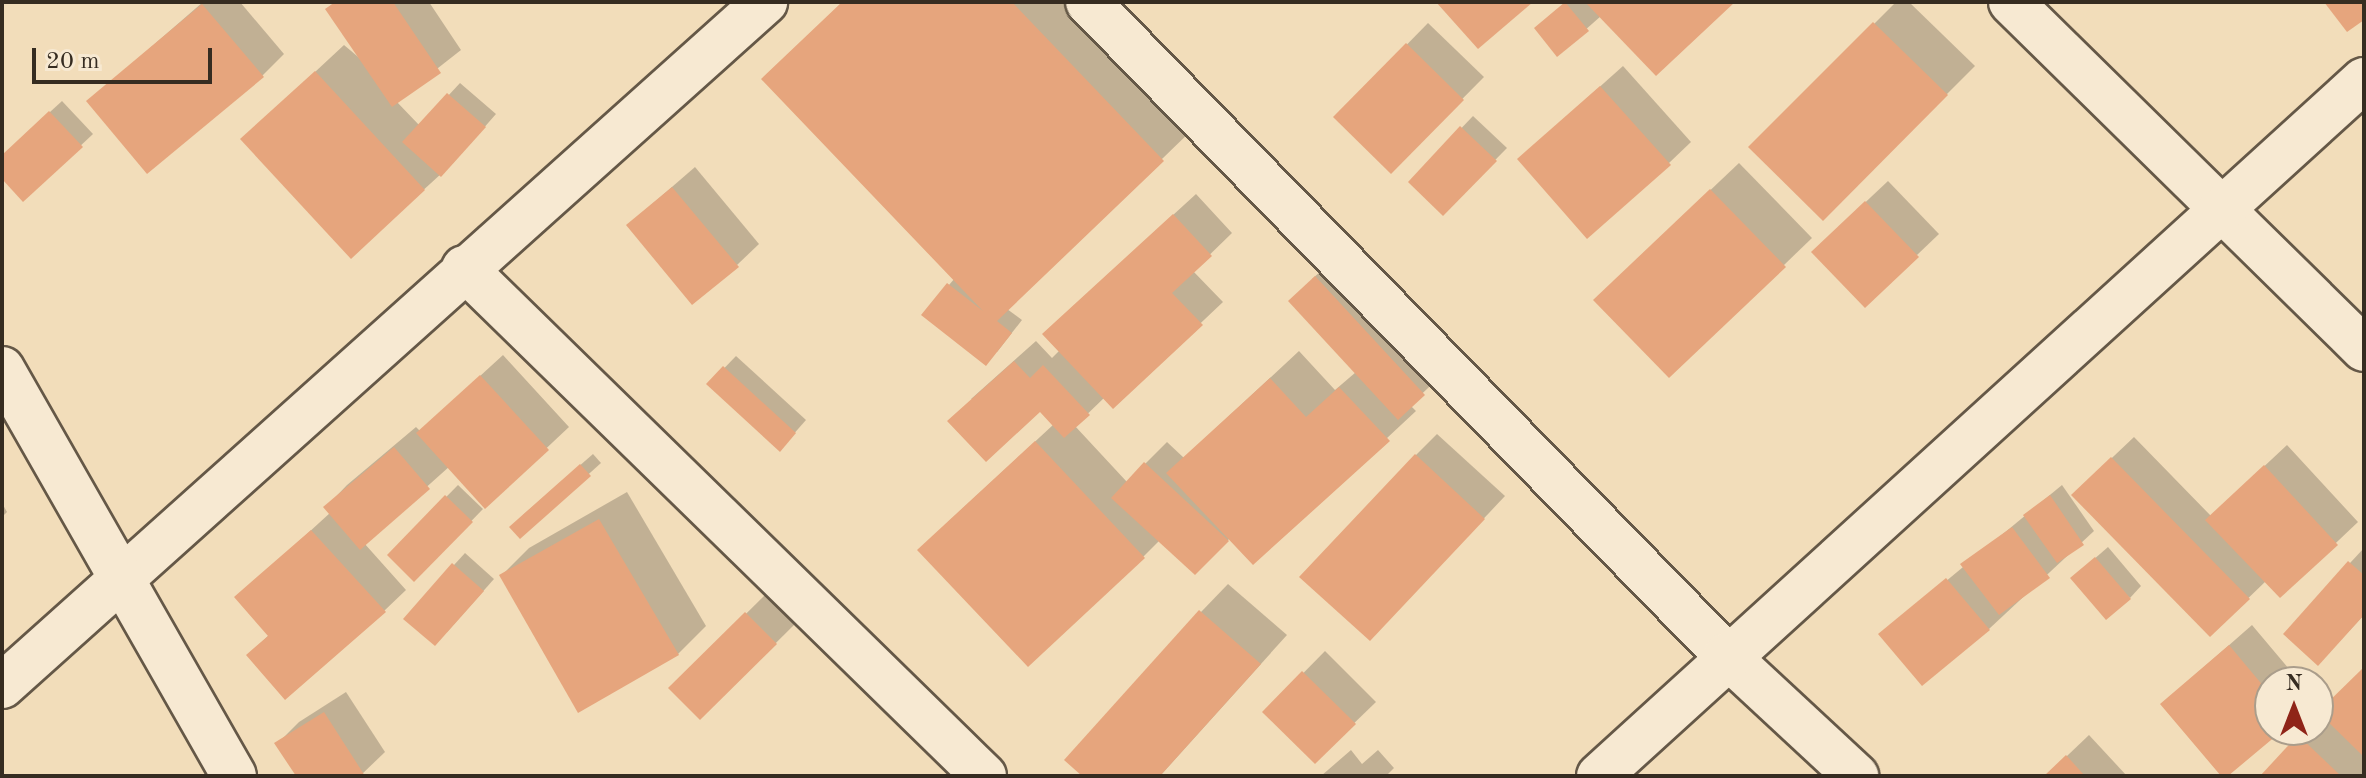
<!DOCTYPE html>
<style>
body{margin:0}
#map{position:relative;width:2366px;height:778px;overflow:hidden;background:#f2ddba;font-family:"Old Standard TT",serif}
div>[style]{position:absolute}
.shadow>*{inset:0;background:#0003}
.building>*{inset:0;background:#e6a57d}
.roads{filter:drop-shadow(2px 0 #655847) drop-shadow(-2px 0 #655847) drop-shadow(0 2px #655847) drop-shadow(0 -2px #655847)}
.street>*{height:44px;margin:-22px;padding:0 22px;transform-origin:22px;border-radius:22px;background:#f7e9d2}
.secondary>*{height:44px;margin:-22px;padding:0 22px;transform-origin:22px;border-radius:22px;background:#f7e9d2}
span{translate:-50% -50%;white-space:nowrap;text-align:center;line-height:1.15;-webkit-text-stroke:8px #f7e9d2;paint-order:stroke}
.frame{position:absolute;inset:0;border:4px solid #362c21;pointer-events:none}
.north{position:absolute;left:2254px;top:666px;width:80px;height:80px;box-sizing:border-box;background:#f7e9d2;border:2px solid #aa9d8b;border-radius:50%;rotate:0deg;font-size:22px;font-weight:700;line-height:32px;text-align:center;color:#362c21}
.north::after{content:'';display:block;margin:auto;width:28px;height:36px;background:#8f2418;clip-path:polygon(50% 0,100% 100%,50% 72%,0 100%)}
.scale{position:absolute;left:32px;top:48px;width:180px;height:36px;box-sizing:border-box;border:4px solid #362c21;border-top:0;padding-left:10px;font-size:24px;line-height:28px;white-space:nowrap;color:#362c21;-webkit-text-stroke:6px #f7e9d2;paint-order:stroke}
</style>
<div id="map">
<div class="shadow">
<div style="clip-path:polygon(203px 2px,240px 2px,284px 54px,262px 76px,89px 101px)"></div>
<div style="clip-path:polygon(335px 2px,429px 2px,461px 50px,396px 101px,420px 126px,460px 83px,496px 114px,453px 163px,351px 256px,243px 139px,344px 45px,363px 61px,328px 9px)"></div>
<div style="clip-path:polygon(843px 2px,1074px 2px,1194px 128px,1007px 309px,1022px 320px,997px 352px,924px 314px,955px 278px)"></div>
<div style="clip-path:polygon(1566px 2px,1732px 2px,1601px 16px,1558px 54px,1548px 17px)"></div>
<div style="clip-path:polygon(1896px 2px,1909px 2px,1975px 66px,1823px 218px,1751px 147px)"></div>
<div style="clip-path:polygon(1428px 23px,1484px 77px,1391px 171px,1336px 117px)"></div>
<div style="clip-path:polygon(1623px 66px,1691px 142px,1669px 163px,1519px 159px)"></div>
<div style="clip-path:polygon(62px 101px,93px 134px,24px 199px,2px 176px,2px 156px)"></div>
<div style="clip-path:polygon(1473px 116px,1507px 148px,1443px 213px,1410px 182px)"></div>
<div style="clip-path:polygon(1739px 163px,1812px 238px,1784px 265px,1624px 272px)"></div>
<div style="clip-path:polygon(695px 167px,759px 244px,737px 265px,628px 225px)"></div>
<div style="clip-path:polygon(1888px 181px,1939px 234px,1917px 255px,1836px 230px)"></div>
<div style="clip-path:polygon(1196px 194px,1232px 233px,1193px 271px,1223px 302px,1113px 406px,1105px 397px,1075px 426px,1127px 482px,1167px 442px,1184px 458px,1299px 351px,1335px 390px,1356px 372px,1312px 279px,1338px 256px,1445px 372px,1410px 405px,1416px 411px,1253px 563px,1230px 538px,1195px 573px,1160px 540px,1143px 557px,948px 522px,1054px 424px,1041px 409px,971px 399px,1036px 341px,1052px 358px,1060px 350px,1067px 312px)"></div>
<div style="clip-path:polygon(503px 355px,569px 427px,485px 506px,450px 466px,364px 543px,406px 590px,384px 611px,248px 655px,269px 635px,237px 598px,331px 512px,326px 507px,347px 485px,416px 427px,420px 431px)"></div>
<div style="clip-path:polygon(736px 356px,806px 420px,791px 437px,709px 384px)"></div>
<div style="clip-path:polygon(1437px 434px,1505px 496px,1391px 617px,1416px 455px)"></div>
<div style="clip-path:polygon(2134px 437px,2211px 516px,2287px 445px,2358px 522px,2280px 596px,2266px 581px,2210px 635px,2096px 473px)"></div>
<div style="clip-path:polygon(593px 454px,601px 463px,520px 536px,523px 515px)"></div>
<div style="clip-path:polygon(458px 485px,483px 509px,414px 580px,389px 555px)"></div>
<div style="clip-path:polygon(2062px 485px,2094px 531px,1989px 629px,1881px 635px)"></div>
<div style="clip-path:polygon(627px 492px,706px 626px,678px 654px,501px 576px,529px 548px)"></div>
<div style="clip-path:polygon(2px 503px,7px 512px,2px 517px)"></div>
<div style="clip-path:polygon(2108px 547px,2141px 586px,2130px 598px,2085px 567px)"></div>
<div style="clip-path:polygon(2364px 548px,2364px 615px,2318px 664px,2350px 563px)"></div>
<div style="clip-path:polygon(465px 553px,494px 579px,447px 632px,454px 565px)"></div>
<div style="clip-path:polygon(1228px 584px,1287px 635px,1160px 776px,1085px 776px,1201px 612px)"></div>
<div style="clip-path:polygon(768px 592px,797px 622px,700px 718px,671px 688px)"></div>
<div style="clip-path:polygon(2252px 625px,2300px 682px,2270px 682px,2270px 730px,2280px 730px,2224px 776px,2162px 704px)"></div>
<div style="clip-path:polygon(1325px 651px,1376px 702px,1315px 761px,1265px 712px)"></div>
<div style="clip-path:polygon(2364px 670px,2364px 776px,2262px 776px,2306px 730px,2318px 730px,2318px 718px)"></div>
<div style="clip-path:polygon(346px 692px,385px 752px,360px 776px,298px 776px,277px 744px,299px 722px)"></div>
<div style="clip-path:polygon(2089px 735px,2127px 776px,2046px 776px)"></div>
<div style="clip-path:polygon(1351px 750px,1362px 764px,1378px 750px,1394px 768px,1386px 776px,1321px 776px)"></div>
</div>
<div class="building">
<div style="clip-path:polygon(335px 2px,393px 2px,441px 73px,392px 107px,325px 9px)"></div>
<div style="clip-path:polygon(842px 2px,1012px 2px,1164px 161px,997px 321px,1012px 333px,986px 366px,921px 315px,947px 283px,983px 311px,761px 79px)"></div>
<div style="clip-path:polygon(1436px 2px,1533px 2px,1478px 49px)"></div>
<div style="clip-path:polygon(1565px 2px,1589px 31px,1557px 57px,1534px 28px)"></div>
<div style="clip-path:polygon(1585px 2px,1735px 2px,1656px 76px)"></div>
<div style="clip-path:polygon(2324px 2px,2364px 2px,2364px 20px,2347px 32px)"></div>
<div style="clip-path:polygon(202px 4px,264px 77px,147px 174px,86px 101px)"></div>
<div style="clip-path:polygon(1873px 22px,1948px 95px,1823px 221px,1748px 147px)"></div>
<div style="clip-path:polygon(1406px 43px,1464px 100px,1391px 174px,1333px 117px)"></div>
<div style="clip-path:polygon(315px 71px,425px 190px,351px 259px,240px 139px)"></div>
<div style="clip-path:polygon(1600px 86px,1671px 165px,1587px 239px,1517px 159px)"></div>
<div style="clip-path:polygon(447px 93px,486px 127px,441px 177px,402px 142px)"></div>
<div style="clip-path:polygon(49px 111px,83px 147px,23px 202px,2px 179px,2px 155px)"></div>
<div style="clip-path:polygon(1460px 126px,1497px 161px,1443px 216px,1408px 182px)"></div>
<div style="clip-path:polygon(672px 187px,739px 267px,692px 305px,626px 225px)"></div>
<div style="clip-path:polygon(1710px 189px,1786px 267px,1669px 378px,1593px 300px)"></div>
<div style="clip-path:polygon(1865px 201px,1919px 257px,1865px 308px,1811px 252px)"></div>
<div style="clip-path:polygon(1173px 214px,1212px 256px,1172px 293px,1203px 325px,1113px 409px,1042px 334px)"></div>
<div style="clip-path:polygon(1315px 276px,1425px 395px,1398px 420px,1288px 301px)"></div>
<div style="clip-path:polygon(1014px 361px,1030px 378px,1043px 365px,1090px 415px,1064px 438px,1040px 412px,986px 462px,947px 421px)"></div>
<div style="clip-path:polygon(723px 366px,796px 433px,780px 452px,706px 384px)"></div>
<div style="clip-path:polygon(480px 375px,549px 450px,485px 509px,416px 433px)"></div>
<div style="clip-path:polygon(1270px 378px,1306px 417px,1339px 387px,1390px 441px,1253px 565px,1166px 473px)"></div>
<div style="clip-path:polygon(1035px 441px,1145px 558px,1028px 667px,917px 550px)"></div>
<div style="clip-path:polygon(394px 447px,430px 489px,360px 550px,323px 507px)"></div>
<div style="clip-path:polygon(1415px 454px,1485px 519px,1370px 641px,1299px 577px)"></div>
<div style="clip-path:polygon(2111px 457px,2250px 599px,2210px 637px,2071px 495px)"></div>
<div style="clip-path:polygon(1144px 462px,1229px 541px,1195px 575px,1111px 498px)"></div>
<div style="clip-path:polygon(580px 464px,591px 476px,520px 539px,509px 527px)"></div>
<div style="clip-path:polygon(2264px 465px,2338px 545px,2280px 598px,2205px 520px)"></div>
<div style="clip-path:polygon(445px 495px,473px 522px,414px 582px,387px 555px)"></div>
<div style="clip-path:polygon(2050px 495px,2084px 545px,2057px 563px,2023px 515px)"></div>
<div style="clip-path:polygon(599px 519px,679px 655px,578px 713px,499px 575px)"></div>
<div style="clip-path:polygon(2012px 527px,2050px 578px,1999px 615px,1960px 564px)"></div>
<div style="clip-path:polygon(311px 530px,386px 612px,285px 700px,246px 655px,268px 636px,234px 597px)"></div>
<div style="clip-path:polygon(2095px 557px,2131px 599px,2106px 620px,2070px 578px)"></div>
<div style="clip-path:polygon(2348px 561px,2364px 575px,2364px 615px,2318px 666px,2283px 634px)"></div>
<div style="clip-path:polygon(452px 563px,484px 591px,435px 646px,403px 619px)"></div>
<div style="clip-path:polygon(1946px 578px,1990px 630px,1922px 686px,1878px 634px)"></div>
<div style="clip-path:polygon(1199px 610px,1261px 664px,1160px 776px,1082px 776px,1064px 760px)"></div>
<div style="clip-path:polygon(745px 612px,777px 644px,700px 720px,668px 688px)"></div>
<div style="clip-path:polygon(2229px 645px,2270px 694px,2270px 730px,2283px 730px,2228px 776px,2221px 776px,2160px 704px)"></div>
<div style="clip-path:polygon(2364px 667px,2364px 757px,2318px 712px)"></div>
<div style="clip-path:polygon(1302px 671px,1356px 724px,1315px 764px,1262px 712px)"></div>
<div style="clip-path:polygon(324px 712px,365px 776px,296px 776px,274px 743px)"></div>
<div style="clip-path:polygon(2298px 735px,2341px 776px,2260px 776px)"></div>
<div style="clip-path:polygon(2066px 755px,2085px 776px,2044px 776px)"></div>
</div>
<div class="roads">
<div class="street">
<div style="left:1088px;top:2px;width:913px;rotate:45.67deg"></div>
<div style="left:1726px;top:655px;width:178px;rotate:42.9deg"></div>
<div style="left:2011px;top:2px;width:495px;rotate:44.5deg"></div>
<div style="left:464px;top:268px;width:727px;rotate:44.33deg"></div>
<div style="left:2px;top:686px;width:1025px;rotate:-41.87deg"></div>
<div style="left:1599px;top:776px;width:1034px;rotate:-42.3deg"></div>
</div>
<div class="secondary">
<div style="left:2px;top:369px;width:468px;rotate:60.3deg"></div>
</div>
</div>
<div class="frame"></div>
<div class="north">N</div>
<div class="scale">20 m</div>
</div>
